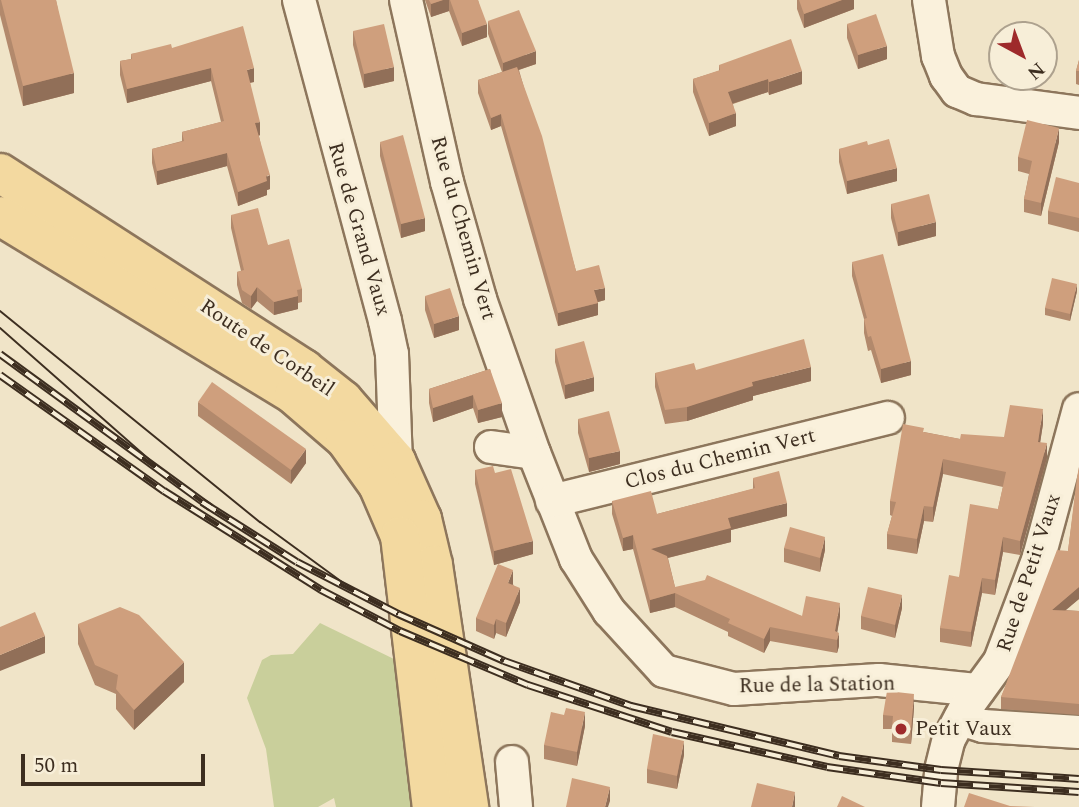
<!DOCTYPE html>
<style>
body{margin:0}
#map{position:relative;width:1079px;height:807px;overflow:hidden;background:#f0e4c8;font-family:Spectral,serif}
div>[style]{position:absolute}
.green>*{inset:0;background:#c9cf9b}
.roads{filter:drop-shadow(2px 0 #8d765c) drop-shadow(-2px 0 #8d765c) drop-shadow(0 2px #8d765c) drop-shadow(0 -2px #8d765c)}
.minor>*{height:32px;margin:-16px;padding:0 16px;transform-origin:16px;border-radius:16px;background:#faf1dc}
.major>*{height:38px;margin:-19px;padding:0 19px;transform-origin:19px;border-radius:19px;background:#f3d9a0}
.tram>*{height:2px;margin:-1px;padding:0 1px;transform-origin:1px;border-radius:1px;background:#3d2e20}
.rail>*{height:8px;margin-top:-4px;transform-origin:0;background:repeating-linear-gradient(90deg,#f7eed8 0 16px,#3d2e20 0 32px);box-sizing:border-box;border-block:2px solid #3d2e20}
.wall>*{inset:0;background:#b2896c}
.shaded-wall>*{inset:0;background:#916f58}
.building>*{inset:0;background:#cf9f7d}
.dots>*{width:19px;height:19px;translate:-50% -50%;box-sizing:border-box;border:4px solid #f7eed8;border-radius:50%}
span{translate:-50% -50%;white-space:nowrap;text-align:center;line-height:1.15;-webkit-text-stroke:6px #f7eed8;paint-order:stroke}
.street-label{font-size:21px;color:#3d2e20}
.poi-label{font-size:21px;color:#3d2e20}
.left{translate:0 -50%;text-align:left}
.north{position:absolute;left:988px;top:21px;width:70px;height:70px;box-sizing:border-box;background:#f7eed8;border:2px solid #ada18e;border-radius:50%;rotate:139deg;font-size:19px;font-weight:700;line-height:28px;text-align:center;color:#3d2e20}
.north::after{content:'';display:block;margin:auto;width:24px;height:32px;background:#9e2a2b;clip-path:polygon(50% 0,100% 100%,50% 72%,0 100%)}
.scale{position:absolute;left:21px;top:754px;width:184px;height:32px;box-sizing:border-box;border:4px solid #3d2e20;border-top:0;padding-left:9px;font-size:21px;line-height:24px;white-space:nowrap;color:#3d2e20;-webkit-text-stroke:5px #f7eed8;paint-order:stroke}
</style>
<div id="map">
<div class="green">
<div style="clip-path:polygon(320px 623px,396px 660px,420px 807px,336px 807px,334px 798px,318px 807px,274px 807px,266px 749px,247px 698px,262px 660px,271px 655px,293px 654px)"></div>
</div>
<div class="roads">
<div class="minor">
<div style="left:299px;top:0;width:332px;rotate:75deg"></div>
<div style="left:385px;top:321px;width:34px;rotate:78deg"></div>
<div style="left:392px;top:354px;width:107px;rotate:87.9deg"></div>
<div style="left:406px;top:0;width:187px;rotate:77.3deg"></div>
<div style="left:447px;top:182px;width:122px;rotate:74.2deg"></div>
<div style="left:480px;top:299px;width:163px;rotate:70.7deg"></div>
<div style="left:534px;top:453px;width:114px;rotate:68.4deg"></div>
<div style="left:576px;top:559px;width:62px;rotate:57.6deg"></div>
<div style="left:609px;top:611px;width:81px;rotate:47.5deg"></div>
<div style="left:664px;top:671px;width:72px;rotate:14.4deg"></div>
<div style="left:734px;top:689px;width:145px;rotate:-3.6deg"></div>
<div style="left:879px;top:680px;width:100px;rotate:5.8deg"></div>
<div style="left:929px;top:0;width:57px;rotate:80.9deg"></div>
<div style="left:938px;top:56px;width:22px;rotate:68deg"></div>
<div style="left:946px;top:76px;width:19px;rotate:54deg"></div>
<div style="left:957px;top:91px;width:21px;rotate:23deg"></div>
<div style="left:976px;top:99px;width:104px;rotate:7.7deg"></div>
<div style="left:491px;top:447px;width:43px;rotate:7.9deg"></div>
<div style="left:552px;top:501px;width:346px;rotate:-13.9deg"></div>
<div style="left:960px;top:719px;width:24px;rotate:17deg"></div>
<div style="left:983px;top:726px;width:96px;rotate:3.6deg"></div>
<div style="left:512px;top:762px;width:45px;rotate:84.9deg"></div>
<div style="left:938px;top:807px;width:37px;rotate:-85deg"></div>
<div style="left:941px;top:770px;width:32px;rotate:-76deg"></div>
<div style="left:949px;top:739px;width:34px;rotate:-62deg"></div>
<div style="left:965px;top:709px;width:59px;rotate:-53.9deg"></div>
<div style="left:1000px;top:661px;width:111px;rotate:-69.4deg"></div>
<div style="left:1039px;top:557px;width:153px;rotate:-74.9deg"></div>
</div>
<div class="major">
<div style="left:0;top:173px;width:362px;rotate:32.8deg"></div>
<div style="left:304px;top:369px;width:50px;rotate:38.5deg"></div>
<div style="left:343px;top:400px;width:81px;rotate:49deg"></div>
<div style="left:396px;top:461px;width:64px;rotate:65.9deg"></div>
<div style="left:422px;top:519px;width:47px;rotate:76.6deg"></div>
<div style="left:433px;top:565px;width:245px;rotate:81.5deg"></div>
<div style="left:0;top:216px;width:344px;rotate:31.3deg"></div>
<div style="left:294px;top:395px;width:67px;rotate:40.8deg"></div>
<div style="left:345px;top:439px;width:57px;rotate:54.3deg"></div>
<div style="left:378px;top:485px;width:56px;rotate:66.7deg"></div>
<div style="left:400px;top:536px;width:273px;rotate:83.3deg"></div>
</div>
</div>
<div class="tram">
<div style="left:0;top:311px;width:335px;rotate:39.1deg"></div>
<div style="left:260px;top:522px;width:102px;rotate:36.2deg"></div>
<div style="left:342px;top:582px;width:64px;rotate:29.7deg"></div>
<div style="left:0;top:328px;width:239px;rotate:41.4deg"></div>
</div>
<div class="rail">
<div style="left:0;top:354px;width:261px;rotate:36.1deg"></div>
<div style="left:0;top:375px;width:201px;rotate:35.3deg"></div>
<div style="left:164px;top:491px;width:186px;rotate:32.2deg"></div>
<div style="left:321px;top:590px;width:89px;rotate:27.4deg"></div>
<div style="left:400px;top:631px;width:139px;rotate:22.9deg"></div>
<div style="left:528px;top:685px;width:151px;rotate:18.1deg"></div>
<div style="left:672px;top:732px;width:159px;rotate:12.7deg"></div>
<div style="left:827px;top:767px;width:115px;rotate:8deg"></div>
<div style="left:941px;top:783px;width:138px;rotate:3.7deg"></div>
<div style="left:202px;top:502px;width:112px;rotate:32.3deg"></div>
<div style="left:297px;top:562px;width:114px;rotate:27.2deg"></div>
<div style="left:398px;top:614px;width:116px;rotate:23.9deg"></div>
<div style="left:504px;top:661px;width:135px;rotate:19.5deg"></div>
<div style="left:631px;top:706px;width:214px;rotate:13.5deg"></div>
<div style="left:839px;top:756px;width:103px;rotate:7.8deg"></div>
<div style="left:941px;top:770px;width:138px;rotate:3.7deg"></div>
</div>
<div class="wall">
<div style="clip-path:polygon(0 0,56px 0,74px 93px,23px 106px,0 15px)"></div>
<div style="clip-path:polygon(425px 0,478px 0,487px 37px,462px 46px,449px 11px,431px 17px)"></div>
<div style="clip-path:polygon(797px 0,854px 0,854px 9px,804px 28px,797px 9px)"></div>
<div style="clip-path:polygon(488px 21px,536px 64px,519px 70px,576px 271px,605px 300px,598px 302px,598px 315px,558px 326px,501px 126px,491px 130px,478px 93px,478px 80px,502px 72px,488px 34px)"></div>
<div style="clip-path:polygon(847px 24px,887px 59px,858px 69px,847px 38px)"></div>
<div style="clip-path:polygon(353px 31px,394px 81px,364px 88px,353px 45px)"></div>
<div style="clip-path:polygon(172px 48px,254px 82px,250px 83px,260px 135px,259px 136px,270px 189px,267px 190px,267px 195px,238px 206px,227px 166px,157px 185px,152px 163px,152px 149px,182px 141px,182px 132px,221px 122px,211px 81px,127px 103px,120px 75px,120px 61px,131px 59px,131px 54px)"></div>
<div style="clip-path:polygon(1079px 60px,1079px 85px,1076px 84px,1076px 71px)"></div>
<div style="clip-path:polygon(719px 65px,802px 84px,769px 95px,768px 92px,733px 104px,736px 126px,709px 136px,693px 92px,693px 79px,719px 71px)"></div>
<div style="clip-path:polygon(380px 142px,425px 231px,401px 238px,380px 156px)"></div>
<div style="clip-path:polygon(1059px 142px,1041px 216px,1024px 212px,1024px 199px,1029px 174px,1018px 171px,1018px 157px)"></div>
<div style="clip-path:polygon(868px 145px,897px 181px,847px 194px,839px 162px,839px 149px)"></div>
<div style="clip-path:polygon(1079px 183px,1079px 232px,1048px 224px,1048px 211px)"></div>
<div style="clip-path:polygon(891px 204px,936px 236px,898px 246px,891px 218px)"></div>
<div style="clip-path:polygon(231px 215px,268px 245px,302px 289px,302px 302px,298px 303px,298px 309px,274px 315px,257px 301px,251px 309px,242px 303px,237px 285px,237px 272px,241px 271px,231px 228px)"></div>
<div style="clip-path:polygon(852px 262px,911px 375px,881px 383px,871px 350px,868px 351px,864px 333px,864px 319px,852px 276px)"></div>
<div style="clip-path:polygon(1077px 291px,1070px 321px,1045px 315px,1045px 308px)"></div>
<div style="clip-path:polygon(425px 296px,459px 330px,434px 338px,425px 310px)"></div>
<div style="clip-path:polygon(555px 349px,594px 391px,565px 399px,555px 362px)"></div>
<div style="clip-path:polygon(490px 369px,502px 417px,478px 423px,473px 408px,433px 422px,429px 403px,429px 389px)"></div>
<div style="clip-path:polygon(696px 370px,811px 381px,753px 396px,753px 400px,687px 421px,665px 424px,655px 387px,655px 373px)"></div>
<div style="clip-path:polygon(198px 402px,306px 463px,291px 484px,198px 416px)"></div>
<div style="clip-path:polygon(578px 419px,620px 464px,589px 472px,578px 433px)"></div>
<div style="clip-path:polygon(1043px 424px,1040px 442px,1047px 458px,1020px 555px,1003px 552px,995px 595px,982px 593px,971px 647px,940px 642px,940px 628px,959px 577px,998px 509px,1003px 487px,943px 474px,933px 522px,924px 521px,917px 554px,887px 549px,887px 534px,892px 516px,890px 515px,890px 501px,924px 432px,960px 439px,1004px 437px)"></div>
<div style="clip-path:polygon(1079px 467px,1079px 599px,1065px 610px,1079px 611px,1079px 715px,1001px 709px,1001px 697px,1068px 551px)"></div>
<div style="clip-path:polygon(475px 470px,495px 473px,533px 554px,494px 565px,475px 484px)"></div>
<div style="clip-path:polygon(753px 478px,787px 516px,731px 530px,731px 542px,668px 558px,675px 587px,802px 616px,840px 616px,837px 632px,839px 646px,837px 653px,770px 641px,764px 653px,728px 636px,728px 632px,675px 607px,650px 613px,633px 549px,623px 551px,612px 514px,612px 501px,657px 514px,753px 489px)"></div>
<div style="clip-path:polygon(784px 548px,825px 550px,820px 572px,784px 562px)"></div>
<div style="clip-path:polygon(513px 584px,520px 602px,506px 637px,496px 633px,494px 639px,476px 631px,476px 618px)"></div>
<div style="clip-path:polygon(902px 608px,895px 638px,861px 629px,861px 616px)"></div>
<div style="clip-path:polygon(78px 624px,184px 682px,134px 730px,116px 709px,116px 694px,95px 685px,78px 644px)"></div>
<div style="clip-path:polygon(914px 708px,911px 744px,892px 742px,892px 729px,883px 729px,883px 715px)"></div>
<div style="clip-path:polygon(585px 726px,577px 766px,544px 759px,544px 745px)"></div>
<div style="clip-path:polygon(684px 755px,677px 789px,647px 783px,647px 769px)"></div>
</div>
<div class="shaded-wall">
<div style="clip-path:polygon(443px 0,449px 0,449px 11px,431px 17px,431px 4px)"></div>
<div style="clip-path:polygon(842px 0,854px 0,854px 9px,804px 28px,804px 14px)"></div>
<div style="clip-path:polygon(487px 24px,487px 37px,462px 46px,462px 33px)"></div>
<div style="clip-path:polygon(887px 46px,887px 59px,858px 69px,858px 55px)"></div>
<div style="clip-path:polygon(536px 51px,536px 64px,503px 75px,503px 63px)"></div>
<div style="clip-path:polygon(394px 67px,394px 81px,364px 88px,364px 74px)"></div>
<div style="clip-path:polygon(211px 68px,211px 81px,127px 103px,127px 89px)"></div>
<div style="clip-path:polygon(254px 68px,254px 82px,247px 83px,247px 70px)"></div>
<div style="clip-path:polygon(802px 71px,802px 84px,769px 95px,769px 82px)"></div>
<div style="clip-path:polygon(74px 73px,74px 93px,23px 106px,23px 86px)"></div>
<div style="clip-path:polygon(768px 79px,768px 92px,728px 105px,728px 92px)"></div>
<div style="clip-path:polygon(736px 113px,736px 126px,709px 136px,709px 123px)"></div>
<div style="clip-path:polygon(501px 114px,501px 126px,491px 130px,491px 118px)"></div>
<div style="clip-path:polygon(260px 122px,260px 135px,255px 136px,255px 123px)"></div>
<div style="clip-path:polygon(1059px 128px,1059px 142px,1041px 216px,1041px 203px)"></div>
<div style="clip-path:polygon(227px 153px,227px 166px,157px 185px,157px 171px)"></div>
<div style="clip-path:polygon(897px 168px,897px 181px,847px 194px,847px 181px)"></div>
<div style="clip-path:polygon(270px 175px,270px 189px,267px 190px,267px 195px,238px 206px,238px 192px)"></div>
<div style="clip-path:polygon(425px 218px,425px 231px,401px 238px,401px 224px)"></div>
<div style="clip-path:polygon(936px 222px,936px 236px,898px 246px,898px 232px)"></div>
<div style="clip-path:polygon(1077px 284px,1077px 291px,1070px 321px,1070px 314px)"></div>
<div style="clip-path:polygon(257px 287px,257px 301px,251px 309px,251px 296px)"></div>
<div style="clip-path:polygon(605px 288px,605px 300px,594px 303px,594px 290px)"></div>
<div style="clip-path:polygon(298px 296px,298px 309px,274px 315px,274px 302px)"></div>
<div style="clip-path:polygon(598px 303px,598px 315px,558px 326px,558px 313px)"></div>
<div style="clip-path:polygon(459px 316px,459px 330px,434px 338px,434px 324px)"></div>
<div style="clip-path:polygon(911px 361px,911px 375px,881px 383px,881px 369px)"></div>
<div style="clip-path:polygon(811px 367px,811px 381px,753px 396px,753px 400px,687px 421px,687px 407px,752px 382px)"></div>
<div style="clip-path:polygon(594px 377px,594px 391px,565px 399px,565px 385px)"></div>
<div style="clip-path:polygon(473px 395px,473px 408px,433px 422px,433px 408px)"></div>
<div style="clip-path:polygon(502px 403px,502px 417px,478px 423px,478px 410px)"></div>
<div style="clip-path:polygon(1043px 409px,1043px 424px,1038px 457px,1038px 442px)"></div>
<div style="clip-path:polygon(1047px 443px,1047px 458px,1020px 555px,1020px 541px)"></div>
<div style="clip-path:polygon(306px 449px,306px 463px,291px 484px,291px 470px)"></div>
<div style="clip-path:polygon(620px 451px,620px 464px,589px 472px,589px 458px)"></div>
<div style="clip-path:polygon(943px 459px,943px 474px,933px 522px,933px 507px)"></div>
<div style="clip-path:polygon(787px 503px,787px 516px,731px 530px,731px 542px,651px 562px,651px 549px,728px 518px)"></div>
<div style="clip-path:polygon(924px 506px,924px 521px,917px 554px,917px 539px)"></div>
<div style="clip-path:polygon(633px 535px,633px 549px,623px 551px,623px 538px)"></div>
<div style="clip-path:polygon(825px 537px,825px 550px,820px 572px,820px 558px)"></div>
<div style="clip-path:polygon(1003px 537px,1003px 552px,995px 595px,995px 580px)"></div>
<div style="clip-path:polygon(533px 541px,533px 554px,494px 565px,494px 551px)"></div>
<div style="clip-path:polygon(513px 570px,513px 584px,508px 597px,508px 583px)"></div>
<div style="clip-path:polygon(982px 578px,982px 593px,971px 647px,971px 632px)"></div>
<div style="clip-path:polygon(1079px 587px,1079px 599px,1052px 622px,1052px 610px)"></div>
<div style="clip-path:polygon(520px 588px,520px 602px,506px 637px,506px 623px)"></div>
<div style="clip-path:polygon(675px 593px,675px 607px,650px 613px,650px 600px)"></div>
<div style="clip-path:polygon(902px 595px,902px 608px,895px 638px,895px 625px)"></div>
<div style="clip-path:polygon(840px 603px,840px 616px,836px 640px,835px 631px)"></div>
<div style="clip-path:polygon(496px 619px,496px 633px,494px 639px,494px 625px)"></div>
<div style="clip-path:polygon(770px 627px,770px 641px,764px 653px,764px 639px)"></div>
<div style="clip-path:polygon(839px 633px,839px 646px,837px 653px,837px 640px)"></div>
<div style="clip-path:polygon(45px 636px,45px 653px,0 671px,0 655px)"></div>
<div style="clip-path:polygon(184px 662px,184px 682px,134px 730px,134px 710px)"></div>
<div style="clip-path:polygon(914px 694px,914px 708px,911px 744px,911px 730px)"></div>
<div style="clip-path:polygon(585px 712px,585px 726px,577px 766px,577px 752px)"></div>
<div style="clip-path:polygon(684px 741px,684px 755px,677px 789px,677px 776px)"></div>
<div style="clip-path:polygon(610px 787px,610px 801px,608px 807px,605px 807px)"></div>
<div style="clip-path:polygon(795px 792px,795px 807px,792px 807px)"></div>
</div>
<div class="building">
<div style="clip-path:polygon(1px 0,56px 0,74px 73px,23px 86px)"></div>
<div style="clip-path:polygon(429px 0,443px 0,431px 4px)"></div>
<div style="clip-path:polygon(450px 0,478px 0,487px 24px,462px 33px)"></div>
<div style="clip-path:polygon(799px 0,842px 0,804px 14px)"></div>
<div style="clip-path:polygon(519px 10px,536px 51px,503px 63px,488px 21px)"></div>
<div style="clip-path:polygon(876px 14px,887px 46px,858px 55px,847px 24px)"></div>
<div style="clip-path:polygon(384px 24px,394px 67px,364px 74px,353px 31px)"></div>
<div style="clip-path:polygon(243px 26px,254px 68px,247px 70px,260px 122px,255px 123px,270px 175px,266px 176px,267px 181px,238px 192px,227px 153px,157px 171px,152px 149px,184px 141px,182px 132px,224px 121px,211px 68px,127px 89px,120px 61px,132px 59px,131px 54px,171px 44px,172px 48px)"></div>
<div style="clip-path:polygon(791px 39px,802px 71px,769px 82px,768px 79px,728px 92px,736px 113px,709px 123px,693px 79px,720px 70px,719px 65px)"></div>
<div style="clip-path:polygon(1079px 60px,1079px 71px,1076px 71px)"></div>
<div style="clip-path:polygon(517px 67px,542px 136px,576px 271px,599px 265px,605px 288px,594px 290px,598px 303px,558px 313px,501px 114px,491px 118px,478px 80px)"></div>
<div style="clip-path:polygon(1027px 120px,1059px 128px,1041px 203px,1024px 199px,1032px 161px,1018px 157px)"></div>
<div style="clip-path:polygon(403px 135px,425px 218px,401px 224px,380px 142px)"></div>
<div style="clip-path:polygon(889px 139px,897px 168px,847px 181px,839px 149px,867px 141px,868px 145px)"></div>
<div style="clip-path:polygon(1056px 177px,1079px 183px,1079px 218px,1048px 211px)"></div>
<div style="clip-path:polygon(929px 194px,936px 222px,898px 232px,891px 204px)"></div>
<div style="clip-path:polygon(258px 208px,268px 245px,289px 239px,302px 289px,297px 290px,298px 296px,274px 302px,257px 287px,251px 296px,242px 290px,237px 272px,244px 270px,231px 215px)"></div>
<div style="clip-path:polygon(883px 254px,911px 361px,881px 369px,871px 336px,868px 337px,864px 319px,867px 318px,852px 262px)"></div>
<div style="clip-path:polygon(1052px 278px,1077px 284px,1070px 314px,1045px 308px)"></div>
<div style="clip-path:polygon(450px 288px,459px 316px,434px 324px,425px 296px)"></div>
<div style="clip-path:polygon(804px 339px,811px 367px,752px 382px,753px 386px,687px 407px,665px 410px,655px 373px,694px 363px,696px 370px)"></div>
<div style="clip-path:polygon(584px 341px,594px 377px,565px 385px,555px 349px)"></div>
<div style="clip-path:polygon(490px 369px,502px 403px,478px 410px,473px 395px,433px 408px,429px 389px)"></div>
<div style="clip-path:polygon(212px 382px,306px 449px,291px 470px,198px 402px)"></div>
<div style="clip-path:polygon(1010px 405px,1043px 409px,1038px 442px,1047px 443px,1021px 537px,1020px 541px,1003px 537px,995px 580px,982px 578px,971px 632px,940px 628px,949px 575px,959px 577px,970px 504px,998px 509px,1006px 472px,943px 459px,933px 507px,924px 506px,917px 539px,887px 534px,896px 502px,890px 501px,903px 424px,924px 428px,923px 432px,960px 439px,961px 434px,1004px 437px)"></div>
<div style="clip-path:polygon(609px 411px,620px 451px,589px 458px,578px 419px)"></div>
<div style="clip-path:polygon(493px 466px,495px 473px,511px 469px,533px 541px,494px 551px,475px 470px)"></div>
<div style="clip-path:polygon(1079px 467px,1079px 587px,1052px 610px,1079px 611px,1079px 704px,1001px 697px,1057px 550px,1068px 551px,1077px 477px)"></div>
<div style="clip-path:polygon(779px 471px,787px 503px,728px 518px,731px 528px,651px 549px,667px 556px,675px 587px,705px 580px,707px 575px,802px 616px,806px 596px,840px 603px,835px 631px,839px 633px,837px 640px,770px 627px,764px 639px,728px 623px,730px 619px,675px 593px,650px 600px,633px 535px,623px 538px,612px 501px,651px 491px,657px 514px,755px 488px,753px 478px)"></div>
<div style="clip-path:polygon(790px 527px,825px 537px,820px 558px,784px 548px)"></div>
<div style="clip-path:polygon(498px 564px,513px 570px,508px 583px,520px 588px,506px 623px,496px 619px,494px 625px,476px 618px)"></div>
<div style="clip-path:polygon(868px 587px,902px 595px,895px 625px,861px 616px)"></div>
<div style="clip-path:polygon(120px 607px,139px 615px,184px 662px,134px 710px,116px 689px,118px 675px,95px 665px,78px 624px)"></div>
<div style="clip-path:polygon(35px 612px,45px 636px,0 655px,0 627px)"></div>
<div style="clip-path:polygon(887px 691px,914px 694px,911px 730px,892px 728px,893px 716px,883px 715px)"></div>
<div style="clip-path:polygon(566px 708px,585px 712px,577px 752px,544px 745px,551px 712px,564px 715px)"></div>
<div style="clip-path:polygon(653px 734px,684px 741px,677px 776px,647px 769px)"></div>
<div style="clip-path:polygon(572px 778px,610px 787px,605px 807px,566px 807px)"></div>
<div style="clip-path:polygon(757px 783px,795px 792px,792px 807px,751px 807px)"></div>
<div style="clip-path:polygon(969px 793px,1010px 806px,1035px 807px,964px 807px)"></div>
<div style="clip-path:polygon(842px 796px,865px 807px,837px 807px)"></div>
</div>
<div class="dots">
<div style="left:901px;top:729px;background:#9e2a2b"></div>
</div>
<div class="street-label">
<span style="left:463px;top:228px;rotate:74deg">Rue du Chemin Vert</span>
<span style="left:359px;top:229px;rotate:74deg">Rue de Grand Vaux</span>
<span style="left:267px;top:348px;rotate:34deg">Route de Corbeil</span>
<span style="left:720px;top:459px;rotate:-14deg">Clos du Chemin Vert</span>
<span style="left:1029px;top:573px;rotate:-72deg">Rue de Petit Vaux</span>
<span style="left:817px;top:685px;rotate:-1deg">Rue de la Station</span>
</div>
<div class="poi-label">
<span class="left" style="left:915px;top:729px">Petit Vaux</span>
</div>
<div class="north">N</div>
<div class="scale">50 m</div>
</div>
